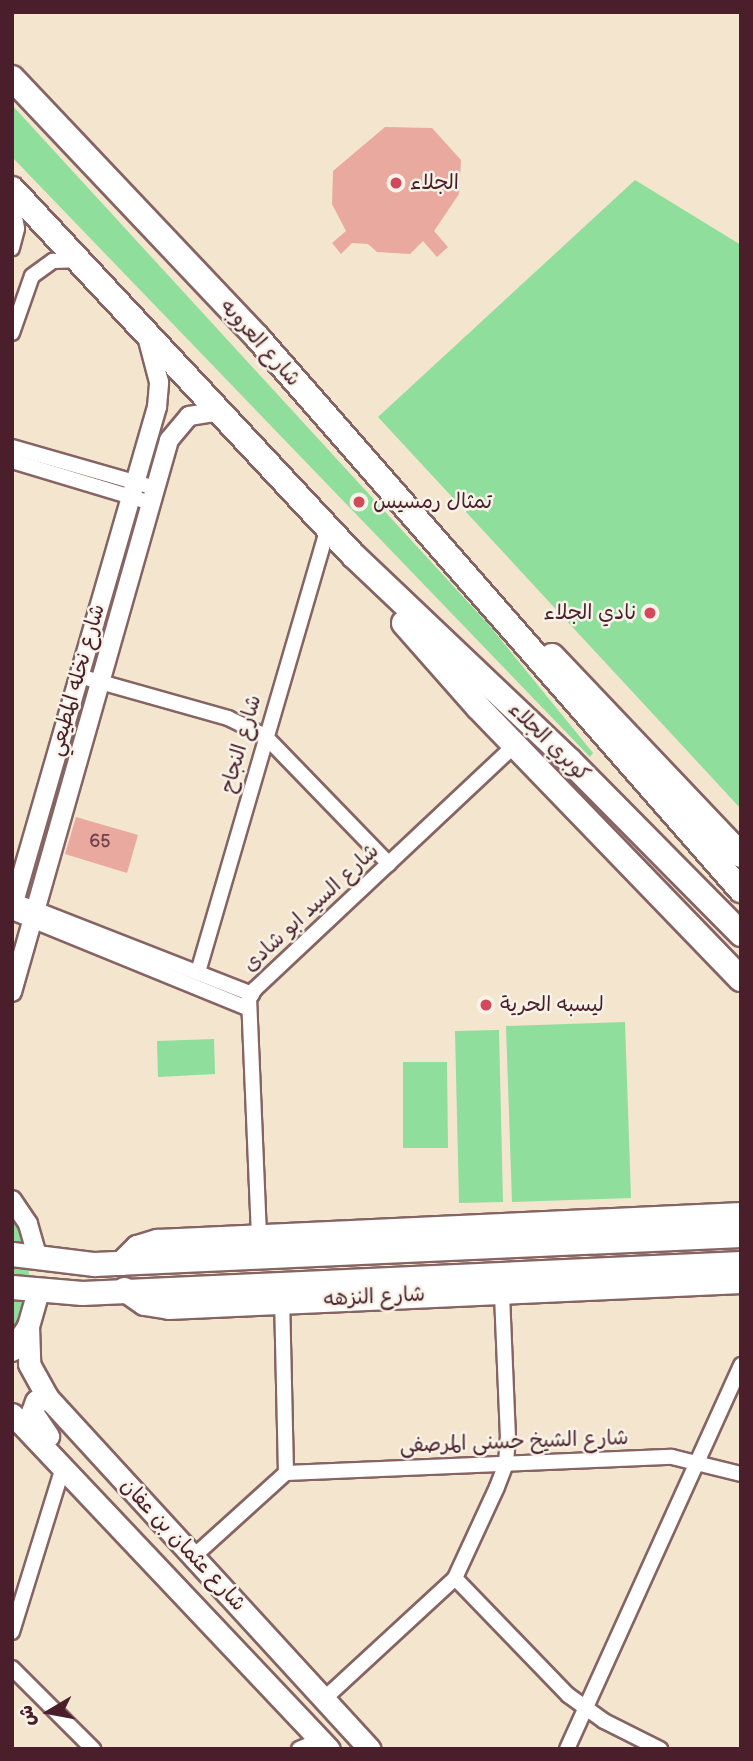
<!DOCTYPE html>
<meta charset="utf-8">
<style>
body{margin:0}
#map{position:relative;width:753px;height:1761px;overflow:hidden;background:#f4e5cf;font-family:"Balsamiq Sans","Playpen Sans Arabic",sans-serif}
div>[style]{position:absolute}
.green>*{inset:0;background:#8fde9c}
.building>*{inset:0;background:#eaa99f}
.roads{filter:drop-shadow(2px 0 #866464) drop-shadow(-2px 0 #866464) drop-shadow(0 2px #866464) drop-shadow(0 -2px #866464)}
.minor>*{height:14px;margin:-7px;padding:0 7px;transform-origin:7px;border-radius:7px;background:#fff}
.tertiary>*{height:18px;margin:-9px;padding:0 9px;transform-origin:9px;border-radius:9px;background:#fff}
.secondary>*{height:21px;margin:-10.5px;padding:0 10.5px;transform-origin:10.5px;border-radius:10.5px;background:#fff}
.primary>*{height:23px;margin:-11.5px;padding:0 11.5px;transform-origin:11.5px;border-radius:11.5px;background:#fff}
.trunk>*{height:24px;margin:-12px;padding:0 12px;transform-origin:12px;border-radius:12px;background:#fff}
.dots>*{width:19px;height:19px;translate:-50% -50%;box-sizing:border-box;border:4px solid #f7f3e8;border-radius:50%}
span{translate:-50% -50%;white-space:nowrap;text-align:center;line-height:1.15;-webkit-text-stroke:5px #f7f3e8;paint-order:stroke}
.number-label{font-size:18px;color:#724248}
.number-label span{-webkit-text-stroke-width:0}
.poi-label{font-size:21px;color:#4a1f2b}
.left{translate:0 -50%;text-align:left}
.right{translate:-100% -50%;text-align:right}
.street-label{font-size:21px;color:#4a1f2b}
.frame{position:absolute;inset:0;border:14px solid #4a1f2b;pointer-events:none}
.north{position:absolute;left:14px;top:1677px;width:70px;height:70px;-webkit-text-stroke:5px #f7f3e8;paint-order:stroke;rotate:260deg;font-size:19px;font-weight:700;line-height:28px;text-align:center;color:#4a1f2b}
.north::after{content:'';display:block;margin:auto;width:24px;height:32px;background:#4a1f2b;clip-path:polygon(50% 0,100% 100%,50% 72%,0 100%)}
</style>
<div id="map">
<div class="green">
<div style="clip-path:polygon(12px 105px,489px 625px,593px 753px,590px 757px,12px 157px)"></div>
<div style="clip-path:polygon(635px 180px,741px 245px,741px 809px,378px 417px)"></div>
<div style="clip-path:polygon(625px 1022px,631px 1198px,512px 1202px,506px 1026px)"></div>
<div style="clip-path:polygon(499px 1030px,503px 1202px,459px 1203px,455px 1031px)"></div>
<div style="clip-path:polygon(214px 1039px,215px 1074px,158px 1077px,157px 1041px)"></div>
<div style="clip-path:polygon(403px 1062px,447px 1062px,448px 1148px,403px 1148px)"></div>
<div style="clip-path:polygon(12px 1216px,26px 1245px,30px 1284px,12px 1336px)"></div>
</div>
<div class="building">
<div style="clip-path:polygon(385px 127px,432px 128px,461px 160px,459px 194px,434px 231px,448px 247px,437px 257px,423px 241px,410px 254px,377px 252px,368px 244px,352px 243px,341px 254px,332px 243px,346px 231px,332px 204px,333px 171px)"></div>
<div style="clip-path:polygon(76px 817px,138px 835px,127px 873px,65px 854px)"></div>
</div>
<div class="roads">
<div class="minor">
<div style="left:12px;top:200px;width:29px;rotate:80deg"></div>
<div style="left:17px;top:229px;width:20px;rotate:105deg"></div>
<div style="left:12px;top:333px;width:60px;rotate:-70.7deg"></div>
<div style="left:32px;top:276px;width:26px;rotate:-36deg"></div>
<div style="left:53px;top:261px;width:24px;rotate:-2deg"></div>
<div style="left:12px;top:447px;width:149px;rotate:16deg"></div>
<div style="left:12px;top:461px;width:145px;rotate:16.8deg"></div>
<div style="left:79px;top:676px;width:155px;rotate:15.7deg"></div>
<div style="left:228px;top:718px;width:41px;rotate:25.9deg"></div>
<div style="left:265px;top:736px;width:178px;rotate:45.9deg"></div>
<div style="left:12px;top:900px;width:258px;rotate:21.4deg"></div>
<div style="left:12px;top:912px;width:254px;rotate:22.2deg"></div>
<div style="left:198px;top:972px;width:463px;rotate:-73.7deg"></div>
<div style="left:259px;top:1236px;width:237px;rotate:-92.4deg"></div>
<div style="left:249px;top:999px;width:12px;rotate:-59deg"></div>
<div style="left:255px;top:989px;width:357px;rotate:-43.2deg"></div>
<div style="left:286px;top:1473px;width:386px;rotate:-2.4deg"></div>
<div style="left:672px;top:1457px;width:71px;rotate:13.8deg"></div>
<div style="left:194px;top:1556px;width:124px;rotate:-42.1deg"></div>
<div style="left:286px;top:1473px;width:171px;rotate:-91.3deg"></div>
<div style="left:455px;top:1578px;width:163px;rotate:46deg"></div>
<div style="left:568px;top:1695px;width:44px;rotate:35.8deg"></div>
<div style="left:604px;top:1721px;width:63px;rotate:26.6deg"></div>
<div style="left:12px;top:1632px;width:173px;rotate:-72.8deg"></div>
<div style="left:12px;top:1668px;width:115px;rotate:45deg"></div>
<div style="left:324px;top:1699px;width:178px;rotate:-42.7deg"></div>
<div style="left:455px;top:1578px;width:100px;rotate:-65.2deg"></div>
<div style="left:497px;top:1487px;width:25px;rotate:-69deg"></div>
<div style="left:506px;top:1464px;width:26px;rotate:-86deg"></div>
<div style="left:508px;top:1438px;width:146px;rotate:-92.4deg"></div>
<div style="left:299px;top:1749px;width:23px;rotate:-23deg"></div>
<div style="left:567px;top:1749px;width:422px;rotate:-65.6deg"></div>
</div>
<div class="tertiary">
<div style="left:12px;top:909px;width:523px;rotate:-73.89deg"></div>
<div style="left:157px;top:407px;width:25px;rotate:-85deg"></div>
<div style="left:159px;top:382px;width:43px;rotate:-104.7deg"></div>
<div style="left:12px;top:992px;width:574px;rotate:-74.12deg"></div>
<div style="left:169px;top:440px;width:31px;rotate:-50deg"></div>
<div style="left:189px;top:416px;width:30px;rotate:-9deg"></div>
<div style="left:12px;top:1200px;width:29px;rotate:56deg"></div>
<div style="left:28px;top:1224px;width:37px;rotate:74deg"></div>
</div>
<div class="secondary">
<div style="left:28px;top:1326px;width:38px;rotate:88deg"></div>
<div style="left:29px;top:1364px;width:39px;rotate:61deg"></div>
<div style="left:48px;top:1398px;width:476px;rotate:47.5deg"></div>
<div style="left:12px;top:1350px;width:29px;rotate:-56deg"></div>
<div style="left:28px;top:1326px;width:36px;rotate:-74deg"></div>
<div style="left:48px;top:1398px;width:12px;rotate:166deg"></div>
<div style="left:36px;top:1401px;width:12px;rotate:110deg"></div>
<div style="left:32px;top:1412px;width:29px;rotate:56deg"></div>
<div style="left:12px;top:1414px;width:461px;rotate:46.6deg"></div>
</div>
<div class="primary">
<div style="left:12px;top:1254px;width:83px;rotate:7deg"></div>
<div style="left:94px;top:1264px;width:648px;rotate:-2.57deg"></div>
<div style="left:121px;top:1263px;width:23px;rotate:-45deg"></div>
<div style="left:137px;top:1247px;width:21px;rotate:-17deg"></div>
<div style="left:157px;top:1241px;width:585px;rotate:-2.65deg"></div>
<div style="left:12px;top:1287px;width:70px;rotate:4.9deg"></div>
<div style="left:82px;top:1293px;width:660px;rotate:-2.61deg"></div>
<div style="left:124px;top:1289px;width:24px;rotate:35deg"></div>
<div style="left:144px;top:1303px;width:24px;rotate:9deg"></div>
<div style="left:168px;top:1307px;width:574px;rotate:-2.6deg"></div>
</div>
<div class="trunk">
<div style="left:12px;top:78px;width:357px;rotate:46.6deg"></div>
<div style="left:257px;top:337px;width:735px;rotate:48.81deg"></div>
<div style="left:12px;top:189px;width:500px;rotate:47.03deg"></div>
<div style="left:353px;top:555px;width:298px;rotate:43.5deg"></div>
<div style="left:569px;top:760px;width:245px;rotate:45.3deg"></div>
<div style="left:404px;top:623px;width:112px;rotate:48.6deg"></div>
<div style="left:478px;top:707px;width:378px;rotate:46deg"></div>
<div style="left:552px;top:656px;width:274px;rotate:46.5deg"></div>
</div>
</div>
<div class="dots">
<div style="left:396px;top:183px;background:#d1495b"></div>
<div style="left:359px;top:502px;background:#d1495b"></div>
<div style="left:650px;top:613px;background:#d1495b"></div>
<div style="left:486px;top:1005px;background:#d1495b"></div>
</div>
<div class="number-label">
<span style="left:100px;top:842px">65</span>
</div>
<div class="poi-label">
<span class="left" style="left:410px;top:183px">الجلاء</span>
<span class="left" style="left:373px;top:502px">تمثال رمسيس</span>
<span class="right" style="left:636px;top:613px">نادي الجلاء</span>
<span class="left" style="left:500px;top:1005px">ليسبه الحرية</span>
</div>
<div class="street-label">
<span style="left:260px;top:343px;rotate:48deg">شارع العروبه</span>
<span style="left:77px;top:680px;rotate:-74deg">شارع نخله المطيعي</span>
<span style="left:549px;top:742px;rotate:44deg">كوبري الجلاء</span>
<span style="left:241px;top:744px;rotate:-74deg">شارع النجاح</span>
<span style="left:311px;top:908px;rotate:-43deg">شارع السيد ابو شادى</span>
<span style="left:374px;top:1297px;rotate:-3deg">شارع النزهه</span>
<span style="left:514px;top:1442px;rotate:-2deg">شارع الشيخ حسنى المرصفى</span>
<span style="left:183px;top:1545px;rotate:47deg">شارع عثمان بن عفان</span>
</div>
<div class="frame"></div>
<div class="north">ش</div>
</div>
